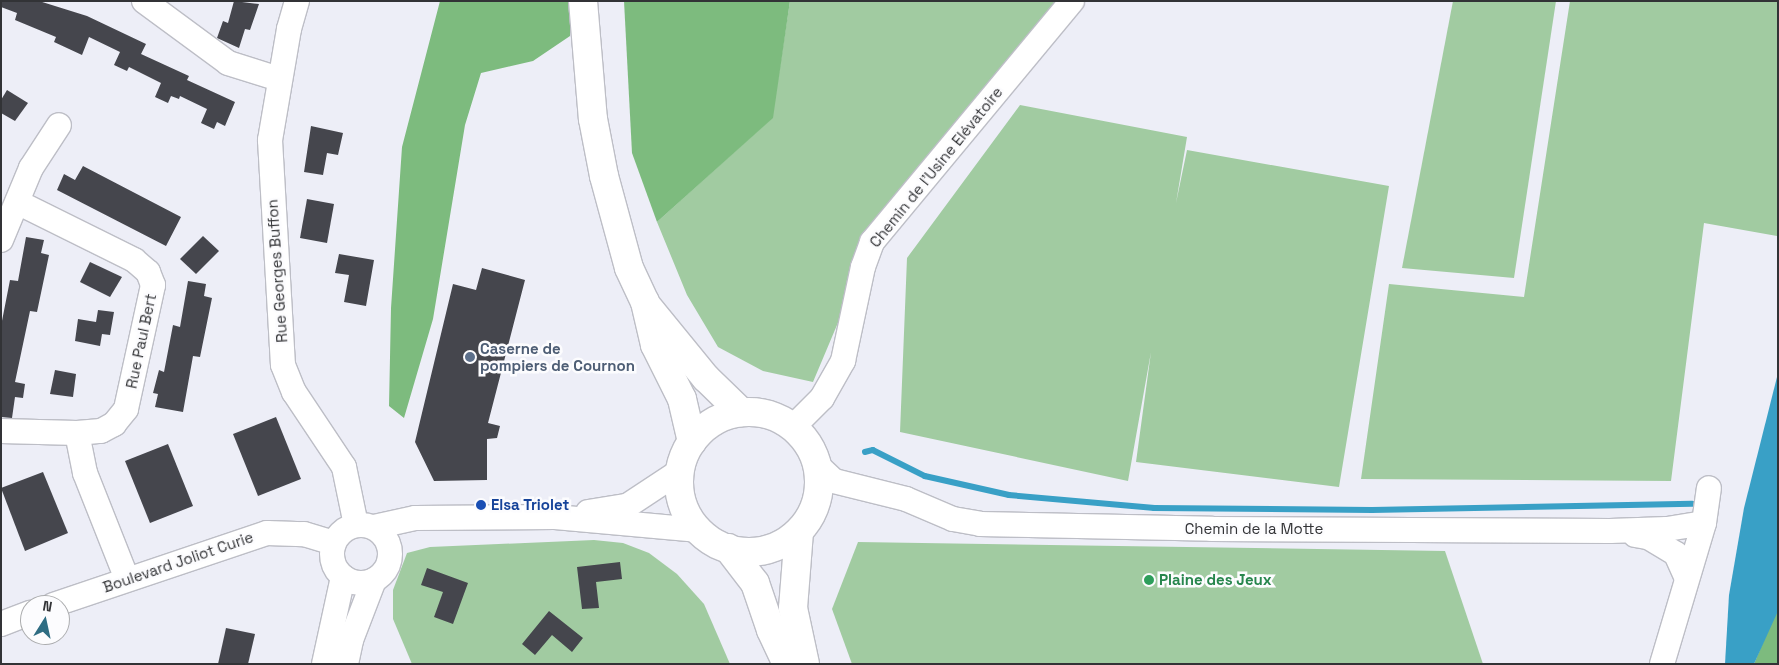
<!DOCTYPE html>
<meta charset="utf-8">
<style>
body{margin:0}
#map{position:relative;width:1779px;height:665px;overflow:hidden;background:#edeef7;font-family:"Space Grotesk",sans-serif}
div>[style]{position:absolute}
.green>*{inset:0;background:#a1cba1}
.forest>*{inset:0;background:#7dbb7e}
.water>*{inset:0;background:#39a0c6}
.stream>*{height:5.5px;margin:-2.75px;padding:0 2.75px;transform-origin:2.75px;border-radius:2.75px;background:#39a0c6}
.building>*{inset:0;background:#45464d}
.roads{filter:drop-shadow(1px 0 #bdbec6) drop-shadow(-1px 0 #bdbec6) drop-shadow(0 1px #bdbec6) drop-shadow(0 -1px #bdbec6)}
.minor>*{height:24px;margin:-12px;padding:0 12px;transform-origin:12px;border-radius:12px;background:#fff}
.minor>.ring{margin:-12px;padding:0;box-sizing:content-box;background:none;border:24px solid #fff;border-radius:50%}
.major>*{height:28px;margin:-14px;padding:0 14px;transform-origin:14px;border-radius:14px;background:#fff}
.major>.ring{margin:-14px;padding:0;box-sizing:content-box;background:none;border:28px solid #fff;border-radius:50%}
.dots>*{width:14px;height:14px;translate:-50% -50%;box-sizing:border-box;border:2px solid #fcfcfe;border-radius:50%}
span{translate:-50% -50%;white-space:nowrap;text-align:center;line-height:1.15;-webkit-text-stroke:5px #fcfcfe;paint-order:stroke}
.street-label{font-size:15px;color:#323336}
.service-label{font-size:15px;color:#4e5e75;font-weight:700}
.left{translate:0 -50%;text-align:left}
.transit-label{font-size:15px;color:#164399;font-weight:700}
.leisure-label{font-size:15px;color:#27864d;font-weight:700}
.frame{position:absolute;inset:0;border:2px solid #323336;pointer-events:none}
.north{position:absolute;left:20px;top:595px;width:50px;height:50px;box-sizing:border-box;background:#fcfcfe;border:1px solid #abacae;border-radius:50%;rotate:10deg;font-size:14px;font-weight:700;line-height:20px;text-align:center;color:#323336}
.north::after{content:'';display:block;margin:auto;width:18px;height:22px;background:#2f6d83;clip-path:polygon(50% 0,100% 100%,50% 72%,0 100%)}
</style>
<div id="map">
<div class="green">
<div style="clip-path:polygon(790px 1px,1072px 1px,872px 242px,813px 382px,763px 371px,718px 347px,687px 295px,657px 222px,772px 118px)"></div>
<div style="clip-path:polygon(1453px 1px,1556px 1px,1514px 278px,1402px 268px)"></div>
<div style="clip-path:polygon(1570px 1px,1778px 1px,1778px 233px,1777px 236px,1704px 223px,1671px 481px,1361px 479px,1389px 284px,1524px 297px)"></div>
<div style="clip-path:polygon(1020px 105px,1187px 137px,1176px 203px,1187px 150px,1389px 186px,1339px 487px,1136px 462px,1151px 352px,1128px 481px,900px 432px,907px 258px)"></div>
<div style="clip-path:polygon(594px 540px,623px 543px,649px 553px,677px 574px,704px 604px,730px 664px,412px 664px,393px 619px,393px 590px,407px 553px,430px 547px)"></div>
<div style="clip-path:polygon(858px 542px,1445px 551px,1483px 664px,852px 664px,832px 609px)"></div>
</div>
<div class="forest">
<div style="clip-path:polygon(440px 1px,570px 1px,570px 36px,533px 61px,481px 73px,465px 125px,433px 319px,404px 418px,389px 406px,391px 308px,402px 147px)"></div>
<div style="clip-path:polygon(624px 1px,790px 1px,773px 118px,657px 222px,632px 153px)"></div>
<div style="clip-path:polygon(1778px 611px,1778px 664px,1754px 664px,1774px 616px)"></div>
</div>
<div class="water">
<div style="clip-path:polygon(1778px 373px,1778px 611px,1754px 664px,1725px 664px,1729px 595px,1744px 508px)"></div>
</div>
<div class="stream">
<div style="left:865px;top:452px;width:8px;rotate:-14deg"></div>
<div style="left:873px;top:450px;width:58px;rotate:26.6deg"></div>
<div style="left:925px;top:476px;width:86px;rotate:12.7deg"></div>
<div style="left:1009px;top:495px;width:146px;rotate:5.1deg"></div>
<div style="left:1154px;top:508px;width:218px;rotate:0.5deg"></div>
<div style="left:1372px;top:510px;width:320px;rotate:-1.1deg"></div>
</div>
<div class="building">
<div style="clip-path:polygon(1px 1px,39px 1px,87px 16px,146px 44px,141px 54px,189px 76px,187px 80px,235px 102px,225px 126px,217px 122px,214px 129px,201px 123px,207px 109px,180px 96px,179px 99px,171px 96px,168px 103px,155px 97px,161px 83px,129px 67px,127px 71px,114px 65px,120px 52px,89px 37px,82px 55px,54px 42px,56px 37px,15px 20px,17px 13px,1px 7px)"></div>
<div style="clip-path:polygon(234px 1px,259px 4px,250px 30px,245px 29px,239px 48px,217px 38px,223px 21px,228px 23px)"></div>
<div style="clip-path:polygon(7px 90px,28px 103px,15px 121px,1px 113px,1px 100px)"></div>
<div style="clip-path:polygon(311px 126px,343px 133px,338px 155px,327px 153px,323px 175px,304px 172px)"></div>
<div style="clip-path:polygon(83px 166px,181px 217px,166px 246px,57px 190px,64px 174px,75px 180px)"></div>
<div style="clip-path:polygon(307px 199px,334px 204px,327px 243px,300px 238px)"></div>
<div style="clip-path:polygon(203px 236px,219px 251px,196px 274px,180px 259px)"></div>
<div style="clip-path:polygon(26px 237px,44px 240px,41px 253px,49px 255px,37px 312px,30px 311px,15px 382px,25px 384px,23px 398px,15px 397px,12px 418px,1px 417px,1px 326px,10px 280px,18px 281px)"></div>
<div style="clip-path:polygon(339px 254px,374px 260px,366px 306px,344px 302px,349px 275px,335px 273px)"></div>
<div style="clip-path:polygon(90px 262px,122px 277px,110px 297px,80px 282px)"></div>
<div style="clip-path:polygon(482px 268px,525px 280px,488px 423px,500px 426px,497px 438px,487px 439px,487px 480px,434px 481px,415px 442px,453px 284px,476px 290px)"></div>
<div style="clip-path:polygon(188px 281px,206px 284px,204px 296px,212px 298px,200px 357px,193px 356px,183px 412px,155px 407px,158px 394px,153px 393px,159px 370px,164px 372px,173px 325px,180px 327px)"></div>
<div style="clip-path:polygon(98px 310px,114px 312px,110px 335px,102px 334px,100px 346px,75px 341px,78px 319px,96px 322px)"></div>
<div style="clip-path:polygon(55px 370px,76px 374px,73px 397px,50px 394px)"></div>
<div style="clip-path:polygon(276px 417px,301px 479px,258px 496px,233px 434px)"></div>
<div style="clip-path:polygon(168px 444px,193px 506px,150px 523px,125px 461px)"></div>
<div style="clip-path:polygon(43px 472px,68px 533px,25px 551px,1px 488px)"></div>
<div style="clip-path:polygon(620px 562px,622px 579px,596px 582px,599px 608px,582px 609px,577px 567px)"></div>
<div style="clip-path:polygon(427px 568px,468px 583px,453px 624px,434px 617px,443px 592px,421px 585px)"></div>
<div style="clip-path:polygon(549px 611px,583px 638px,572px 652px,552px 635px,535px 655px,522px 644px)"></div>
<div style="clip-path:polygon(226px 628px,255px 634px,248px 664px,218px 664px)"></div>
</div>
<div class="roads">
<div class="minor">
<div style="left:144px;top:1px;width:104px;rotate:36.4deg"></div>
<div style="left:228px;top:63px;width:53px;rotate:17.4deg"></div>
<div style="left:297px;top:1px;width:29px;rotate:106deg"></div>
<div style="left:289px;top:29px;width:113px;rotate:99.7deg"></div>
<div style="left:270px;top:140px;width:225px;rotate:86.7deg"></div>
<div style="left:283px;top:365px;width:29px;rotate:68deg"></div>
<div style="left:294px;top:392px;width:90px;rotate:56.3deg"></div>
<div style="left:344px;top:467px;width:59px;rotate:78.3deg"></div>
<div style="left:1px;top:240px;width:78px;rotate:-67.4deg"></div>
<div style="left:31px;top:168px;width:51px;rotate:-56.9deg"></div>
<div style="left:793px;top:427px;width:41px;rotate:-45deg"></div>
<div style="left:822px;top:398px;width:43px;rotate:-60.4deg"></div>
<div style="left:843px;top:361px;width:96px;rotate:-78deg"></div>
<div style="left:863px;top:267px;width:27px;rotate:-70deg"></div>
<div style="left:872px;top:242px;width:313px;rotate:-50.3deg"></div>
<div style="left:1px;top:431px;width:76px;rotate:1.5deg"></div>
<div style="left:77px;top:433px;width:24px;rotate:-5deg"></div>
<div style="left:101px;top:431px;width:15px;rotate:-28deg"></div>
<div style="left:114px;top:424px;width:19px;rotate:-51deg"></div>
<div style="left:126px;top:409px;width:127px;rotate:-77.7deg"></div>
<div style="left:153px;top:285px;width:14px;rotate:-111deg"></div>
<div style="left:148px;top:272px;width:18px;rotate:-139deg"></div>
<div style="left:134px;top:260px;width:128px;rotate:-153.6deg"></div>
<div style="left:77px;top:433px;width:41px;rotate:78.7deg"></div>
<div style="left:85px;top:473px;width:114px;rotate:68.4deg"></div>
<div style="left:817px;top:465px;width:23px;rotate:43deg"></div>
<div style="left:834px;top:481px;width:74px;rotate:14deg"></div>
<div style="left:906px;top:499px;width:51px;rotate:23.1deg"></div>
<div style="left:953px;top:519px;width:27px;rotate:10deg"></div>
<div style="left:980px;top:524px;width:232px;rotate:1.2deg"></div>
<div style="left:1212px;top:529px;width:398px;rotate:0.3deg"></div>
<div style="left:1610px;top:531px;width:57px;rotate:-2deg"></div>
<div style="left:1667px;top:529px;width:37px;rotate:-9deg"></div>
<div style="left:588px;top:512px;width:39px;rotate:-9deg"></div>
<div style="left:627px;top:506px;width:64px;rotate:-33.4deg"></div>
<div class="ring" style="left:332px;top:525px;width:34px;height:34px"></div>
<div style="left:374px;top:527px;width:42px;rotate:-12.4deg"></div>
<div style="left:415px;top:518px;width:140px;rotate:-0.4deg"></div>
<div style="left:555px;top:517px;width:145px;rotate:5.2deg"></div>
<div style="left:1635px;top:535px;width:13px;rotate:9deg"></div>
<div style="left:1648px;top:537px;width:33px;rotate:31deg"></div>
<div style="left:1676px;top:554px;width:24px;rotate:66deg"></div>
<div style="left:53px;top:605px;width:226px;rotate:-18.6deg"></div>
<div style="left:267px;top:533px;width:37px;rotate:2deg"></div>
<div style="left:304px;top:534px;width:31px;rotate:17deg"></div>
<div style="left:1px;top:624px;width:31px;rotate:-21deg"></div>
<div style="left:324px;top:664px;width:89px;rotate:-77.7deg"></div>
<div style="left:346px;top:664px;width:25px;rotate:-78deg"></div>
<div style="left:351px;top:640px;width:64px;rotate:-69deg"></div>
<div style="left:1662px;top:664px;width:147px;rotate:-73.4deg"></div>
<div style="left:1704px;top:523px;width:35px;rotate:-82deg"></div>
</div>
<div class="major">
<div style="left:583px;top:1px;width:118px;rotate:85.2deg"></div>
<div style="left:593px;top:119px;width:58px;rotate:79.1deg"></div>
<div style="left:604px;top:176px;width:95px;rotate:74.8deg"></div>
<div style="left:629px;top:268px;width:38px;rotate:65deg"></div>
<div style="left:645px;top:302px;width:44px;rotate:76.9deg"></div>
<div style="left:655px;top:345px;width:60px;rotate:63.4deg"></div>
<div style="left:682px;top:399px;width:44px;rotate:76.9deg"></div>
<div style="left:648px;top:307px;width:92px;rotate:50.8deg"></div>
<div style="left:706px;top:378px;width:49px;rotate:44.2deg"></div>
<div class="ring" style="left:679px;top:412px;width:112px;height:112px"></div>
<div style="left:799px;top:532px;width:76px;rotate:94.5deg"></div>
<div style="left:793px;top:608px;width:57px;rotate:77.9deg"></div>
<div style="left:728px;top:548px;width:44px;rotate:52.4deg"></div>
<div style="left:755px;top:583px;width:50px;rotate:71.2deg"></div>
<div style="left:771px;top:630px;width:38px;rotate:65deg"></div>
</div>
</div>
<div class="dots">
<div style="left:470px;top:357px;background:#5c6f8a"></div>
<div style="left:481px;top:505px;background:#1a4fb4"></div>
<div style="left:1149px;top:580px;background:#2e9e5b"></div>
</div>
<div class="street-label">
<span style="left:936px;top:167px;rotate:-51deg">Chemin de l'Usine Elévatoire</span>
<span style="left:277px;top:271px;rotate:-94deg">Rue Georges Buffon</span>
<span style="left:141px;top:341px;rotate:-78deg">Rue Paul Bert</span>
<span style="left:1254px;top:529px">Chemin de la Motte</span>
<span style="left:178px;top:562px;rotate:-19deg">Boulevard Joliot Curie</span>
</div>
<div class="service-label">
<span class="left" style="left:480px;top:357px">Caserne de<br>pompiers de Cournon</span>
</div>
<div class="transit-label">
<span class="left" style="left:491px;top:505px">Elsa Triolet</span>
</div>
<div class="leisure-label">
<span class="left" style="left:1159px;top:580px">Plaine des Jeux</span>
</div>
<div class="frame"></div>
<div class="north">N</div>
</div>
